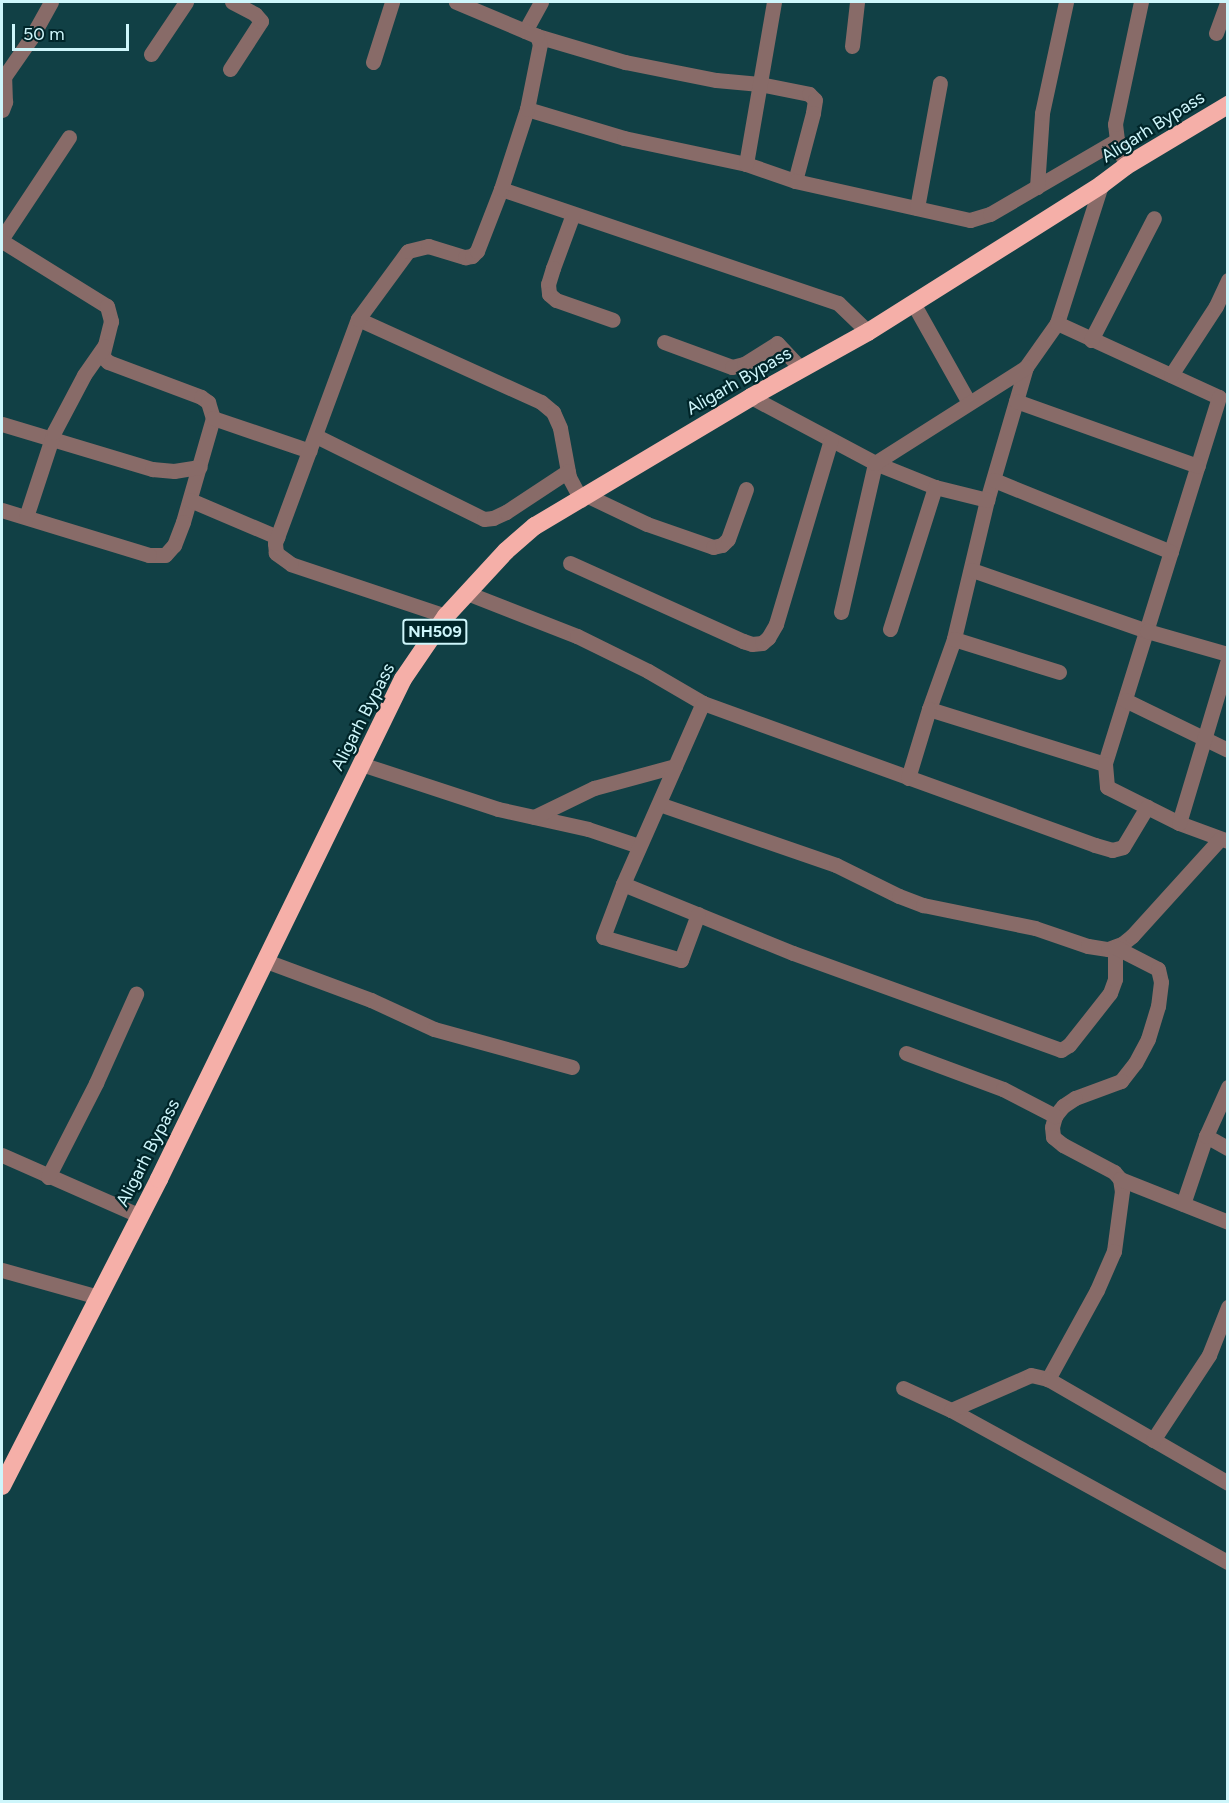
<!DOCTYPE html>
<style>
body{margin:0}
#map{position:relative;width:1229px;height:1803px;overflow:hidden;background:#114045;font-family:Figtree,sans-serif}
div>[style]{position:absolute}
.minor>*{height:15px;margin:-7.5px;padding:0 7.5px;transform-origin:7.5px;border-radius:7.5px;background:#886b68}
.highway>*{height:18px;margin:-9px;padding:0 9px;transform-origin:9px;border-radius:9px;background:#f5afa8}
span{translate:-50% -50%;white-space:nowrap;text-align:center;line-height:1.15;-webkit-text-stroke:4.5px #002529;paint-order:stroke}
.shield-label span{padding:2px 4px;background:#002529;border:2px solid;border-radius:4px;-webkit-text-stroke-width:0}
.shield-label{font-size:16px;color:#cef6fb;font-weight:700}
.street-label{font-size:18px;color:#cef6fb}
.frame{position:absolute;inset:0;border:3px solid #cef6fb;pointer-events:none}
.scale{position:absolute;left:12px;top:24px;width:117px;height:27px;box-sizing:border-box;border:3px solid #cef6fb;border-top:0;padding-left:8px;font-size:18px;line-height:21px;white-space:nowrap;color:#cef6fb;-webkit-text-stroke:4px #002529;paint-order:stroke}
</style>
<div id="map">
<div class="minor">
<div style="left:525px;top:31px;width:33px;rotate:-61deg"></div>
<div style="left:1216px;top:33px;width:33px;rotate:-70deg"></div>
<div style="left:537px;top:36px;width:92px;rotate:16.5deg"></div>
<div style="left:625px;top:62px;width:93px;rotate:11.2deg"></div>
<div style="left:716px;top:80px;width:44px;rotate:5.2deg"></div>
<div style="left:760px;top:84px;width:50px;rotate:11.5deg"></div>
<div style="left:809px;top:94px;width:8px;rotate:45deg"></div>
<div style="left:815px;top:100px;width:13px;rotate:99deg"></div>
<div style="left:813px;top:113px;width:70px;rotate:104.8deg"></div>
<div style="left:852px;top:46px;width:44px;rotate:-83.5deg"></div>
<div style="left:151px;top:54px;width:63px;rotate:-56.1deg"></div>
<div style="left:373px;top:62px;width:63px;rotate:-72.4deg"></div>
<div style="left:230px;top:69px;width:57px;rotate:-57.1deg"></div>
<div style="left:261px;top:21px;width:9px;rotate:-131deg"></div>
<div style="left:255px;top:14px;width:26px;rotate:-152deg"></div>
<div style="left:527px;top:109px;width:101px;rotate:16.6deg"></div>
<div style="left:624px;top:138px;width:125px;rotate:12deg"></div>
<div style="left:746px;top:164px;width:52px;rotate:19.1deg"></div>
<div style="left:795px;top:181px;width:179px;rotate:12.6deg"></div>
<div style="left:970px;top:220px;width:21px;rotate:-17deg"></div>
<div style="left:990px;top:214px;width:147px;rotate:-30.2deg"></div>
<div style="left:2px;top:110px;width:9px;rotate:-69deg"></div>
<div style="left:5px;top:102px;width:25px;rotate:-92deg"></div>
<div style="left:4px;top:77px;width:47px;rotate:-55.3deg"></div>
<div style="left:31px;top:38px;width:41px;rotate:-60.9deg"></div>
<div style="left:746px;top:164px;width:164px;rotate:-80.2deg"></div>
<div style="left:1126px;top:166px;width:28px;rotate:-109deg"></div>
<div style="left:1117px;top:140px;width:16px;rotate:-97deg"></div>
<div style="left:1115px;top:124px;width:125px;rotate:-78deg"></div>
<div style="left:1101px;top:185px;width:145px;rotate:107.7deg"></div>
<div style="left:1057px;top:323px;width:54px;rotate:125.2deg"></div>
<div style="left:1026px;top:367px;width:139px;rotate:106.3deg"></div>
<div style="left:987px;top:500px;width:143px;rotate:103.4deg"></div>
<div style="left:954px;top:639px;width:74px;rotate:109.7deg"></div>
<div style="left:929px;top:709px;width:184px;rotate:17.4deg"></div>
<div style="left:1037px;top:187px;width:74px;rotate:-86.1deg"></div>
<div style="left:1042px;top:113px;width:114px;rotate:-77.8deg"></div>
<div style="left:501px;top:189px;width:356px;rotate:18.7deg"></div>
<div style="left:838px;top:303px;width:42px;rotate:44deg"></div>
<div style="left:917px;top:208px;width:127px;rotate:-79.6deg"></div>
<div style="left:573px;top:214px;width:58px;rotate:110.3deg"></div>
<div style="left:553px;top:268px;width:17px;rotate:107deg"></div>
<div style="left:548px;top:284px;width:10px;rotate:84deg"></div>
<div style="left:549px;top:294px;width:9px;rotate:41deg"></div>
<div style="left:556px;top:300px;width:60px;rotate:19.3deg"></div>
<div style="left:2px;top:238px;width:121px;rotate:-56.4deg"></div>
<div style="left:2px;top:241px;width:123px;rotate:31.8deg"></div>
<div style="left:107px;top:306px;width:16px;rotate:75deg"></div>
<div style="left:111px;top:321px;width:36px;rotate:104deg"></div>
<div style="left:102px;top:356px;width:8px;rotate:45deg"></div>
<div style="left:108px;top:362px;width:99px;rotate:20.6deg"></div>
<div style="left:201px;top:397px;width:9px;rotate:36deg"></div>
<div style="left:208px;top:402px;width:17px;rotate:73deg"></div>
<div style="left:213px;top:418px;width:108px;rotate:106.1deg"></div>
<div style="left:183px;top:522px;width:25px;rotate:111deg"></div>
<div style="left:174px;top:545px;width:13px;rotate:132deg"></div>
<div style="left:165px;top:555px;width:16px;rotate:180deg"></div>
<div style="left:149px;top:555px;width:154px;rotate:-163deg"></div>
<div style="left:913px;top:303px;width:112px;rotate:60.7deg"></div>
<div style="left:358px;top:319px;width:201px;rotate:24.4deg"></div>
<div style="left:541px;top:402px;width:16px;rotate:40deg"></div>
<div style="left:553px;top:412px;width:17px;rotate:66deg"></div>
<div style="left:560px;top:428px;width:50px;rotate:79.6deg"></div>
<div style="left:569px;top:477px;width:26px;rotate:62deg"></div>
<div style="left:1057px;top:323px;width:178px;rotate:24.6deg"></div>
<div style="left:1219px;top:397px;width:384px;rotate:107.3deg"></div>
<div style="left:1105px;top:764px;width:23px;rotate:85deg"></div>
<div style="left:1107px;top:787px;width:80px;rotate:26.6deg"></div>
<div style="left:1179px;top:823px;width:52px;rotate:20.2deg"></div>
<div style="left:1091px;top:340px;width:137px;rotate:-62.7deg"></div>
<div style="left:664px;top:342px;width:72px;rotate:20.2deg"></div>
<div style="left:732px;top:367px;width:12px;rotate:-14deg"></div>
<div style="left:744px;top:364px;width:39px;rotate:-32deg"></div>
<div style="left:777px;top:343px;width:35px;rotate:47deg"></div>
<div style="left:1171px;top:375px;width:82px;rotate:-56.9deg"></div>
<div style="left:1216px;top:306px;width:29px;rotate:-65deg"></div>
<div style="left:751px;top:397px;width:140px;rotate:28deg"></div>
<div style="left:875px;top:463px;width:65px;rotate:21.8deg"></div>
<div style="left:935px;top:487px;width:54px;rotate:14deg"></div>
<div style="left:1016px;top:401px;width:193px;rotate:19.7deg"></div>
<div style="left:213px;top:418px;width:102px;rotate:18.8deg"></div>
<div style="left:2px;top:424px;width:157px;rotate:16.7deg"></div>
<div style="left:152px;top:469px;width:22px;rotate:5deg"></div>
<div style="left:174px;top:471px;width:26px;rotate:-9deg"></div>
<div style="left:316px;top:436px;width:187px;rotate:26.3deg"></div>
<div style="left:484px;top:519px;width:9px;rotate:-6deg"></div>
<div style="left:493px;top:518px;width:14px;rotate:-25deg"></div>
<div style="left:506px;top:512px;width:74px;rotate:-33.5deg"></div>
<div style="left:994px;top:480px;width:191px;rotate:22.1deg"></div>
<div style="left:588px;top:496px;width:65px;rotate:25.4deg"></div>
<div style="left:647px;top:524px;width:70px;rotate:19.2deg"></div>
<div style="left:713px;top:547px;width:9px;rotate:-13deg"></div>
<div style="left:722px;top:545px;width:8px;rotate:-45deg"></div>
<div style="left:728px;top:539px;width:53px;rotate:-70.2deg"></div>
<div style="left:190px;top:500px;width:95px;rotate:23deg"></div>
<div style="left:26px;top:517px;width:89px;rotate:-71.8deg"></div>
<div style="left:54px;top:432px;width:64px;rotate:-62.2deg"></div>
<div style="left:84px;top:375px;width:35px;rotate:-55deg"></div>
<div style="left:570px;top:563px;width:190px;rotate:24.3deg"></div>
<div style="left:743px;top:641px;width:9px;rotate:18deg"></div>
<div style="left:752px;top:644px;width:10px;rotate:-6deg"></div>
<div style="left:762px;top:643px;width:8px;rotate:-40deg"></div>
<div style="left:768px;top:638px;width:16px;rotate:-60deg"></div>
<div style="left:776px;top:624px;width:192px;rotate:-73.4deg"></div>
<div style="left:972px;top:570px;width:185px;rotate:19.2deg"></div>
<div style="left:1147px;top:631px;width:84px;rotate:15.9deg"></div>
<div style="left:467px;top:593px;width:118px;rotate:21.4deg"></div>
<div style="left:577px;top:636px;width:79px;rotate:26.2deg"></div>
<div style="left:648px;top:671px;width:64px;rotate:30.2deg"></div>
<div style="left:703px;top:703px;width:417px;rotate:19.9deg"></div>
<div style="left:1095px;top:845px;width:18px;rotate:16deg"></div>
<div style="left:1112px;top:850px;width:11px;rotate:-15deg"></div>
<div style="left:1123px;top:847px;width:47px;rotate:-59deg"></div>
<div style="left:841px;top:612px;width:153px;rotate:-77.1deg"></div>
<div style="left:875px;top:463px;width:179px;rotate:-32.4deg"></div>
<div style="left:446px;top:616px;width:163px;rotate:-161.5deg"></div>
<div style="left:291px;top:564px;width:19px;rotate:-144deg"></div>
<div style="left:276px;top:553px;width:10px;rotate:-96deg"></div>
<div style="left:275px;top:543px;width:239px;rotate:-69.7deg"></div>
<div style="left:358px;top:319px;width:84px;rotate:-53.7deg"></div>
<div style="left:408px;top:251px;width:21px;rotate:-14deg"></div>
<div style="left:428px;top:246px;width:39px;rotate:17deg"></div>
<div style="left:465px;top:257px;width:7px;rotate:-8deg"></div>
<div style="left:472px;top:256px;width:7px;rotate:-45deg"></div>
<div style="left:477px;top:251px;width:66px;rotate:-68.8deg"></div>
<div style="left:501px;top:189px;width:84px;rotate:-72deg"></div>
<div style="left:527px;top:109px;width:66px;rotate:-78.7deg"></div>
<div style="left:540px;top:44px;width:9px;rotate:-111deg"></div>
<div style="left:537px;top:36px;width:88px;rotate:-157.2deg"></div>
<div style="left:890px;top:629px;width:149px;rotate:-72.4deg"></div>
<div style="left:954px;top:639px;width:110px;rotate:17.4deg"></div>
<div style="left:1125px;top:700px;width:114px;rotate:25.9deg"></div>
<div style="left:361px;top:764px;width:144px;rotate:18.2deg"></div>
<div style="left:498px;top:809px;width:92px;rotate:12.5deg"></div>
<div style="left:588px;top:829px;width:54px;rotate:18.4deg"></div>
<div style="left:908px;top:778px;width:72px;rotate:-73.1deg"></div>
<div style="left:659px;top:804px;width:187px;rotate:19deg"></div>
<div style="left:836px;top:865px;width:70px;rotate:26.2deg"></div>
<div style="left:899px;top:896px;width:26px;rotate:21deg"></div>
<div style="left:923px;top:905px;width:114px;rotate:11.6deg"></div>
<div style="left:1035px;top:928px;width:56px;rotate:18.8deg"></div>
<div style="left:1088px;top:946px;width:20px;rotate:9deg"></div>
<div style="left:1108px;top:949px;width:15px;rotate:-20deg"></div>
<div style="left:1122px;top:944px;width:13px;rotate:-39deg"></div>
<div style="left:1132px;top:936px;width:131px;rotate:-47.8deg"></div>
<div style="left:534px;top:817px;width:67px;rotate:-25.8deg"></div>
<div style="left:594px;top:788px;width:84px;rotate:-15.2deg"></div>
<div style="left:1179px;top:823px;width:170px;rotate:-73.3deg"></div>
<div style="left:623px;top:884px;width:183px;rotate:22.1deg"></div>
<div style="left:793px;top:953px;width:285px;rotate:19.9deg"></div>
<div style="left:1061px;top:1050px;width:9px;rotate:-32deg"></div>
<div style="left:1069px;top:1045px;width:66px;rotate:-51.7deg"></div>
<div style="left:1110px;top:993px;width:15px;rotate:-70deg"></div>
<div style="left:1115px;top:979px;width:32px;rotate:-90deg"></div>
<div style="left:1115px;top:947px;width:48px;rotate:27.1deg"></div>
<div style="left:1158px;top:969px;width:13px;rotate:77deg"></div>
<div style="left:1161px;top:982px;width:24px;rotate:97deg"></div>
<div style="left:1158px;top:1006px;width:34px;rotate:107deg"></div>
<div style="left:1148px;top:1039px;width:27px;rotate:118deg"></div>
<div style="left:1135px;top:1063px;width:23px;rotate:128deg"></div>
<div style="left:1121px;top:1081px;width:49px;rotate:159.7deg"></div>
<div style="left:1075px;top:1098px;width:14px;rotate:146deg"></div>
<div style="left:1063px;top:1106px;width:13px;rotate:129deg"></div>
<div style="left:1055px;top:1116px;width:11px;rotate:105deg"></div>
<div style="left:1052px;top:1127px;width:10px;rotate:84deg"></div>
<div style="left:1053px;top:1137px;width:13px;rotate:39deg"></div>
<div style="left:1063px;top:1145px;width:58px;rotate:27.9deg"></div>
<div style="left:1114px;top:1172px;width:9px;rotate:49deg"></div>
<div style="left:1120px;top:1179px;width:12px;rotate:81deg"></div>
<div style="left:1122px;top:1191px;width:61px;rotate:97.6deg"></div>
<div style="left:1114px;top:1251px;width:43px;rotate:113.6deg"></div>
<div style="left:1097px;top:1290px;width:102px;rotate:118.8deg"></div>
<div style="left:698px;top:914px;width:49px;rotate:110.3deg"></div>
<div style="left:681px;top:960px;width:81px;rotate:-163.6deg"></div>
<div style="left:603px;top:937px;width:57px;rotate:-69.3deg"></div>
<div style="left:623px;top:884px;width:198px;rotate:-66.2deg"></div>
<div style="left:266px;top:961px;width:112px;rotate:20.4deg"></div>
<div style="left:371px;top:1000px;width:69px;rotate:24.7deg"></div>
<div style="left:434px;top:1029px;width:143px;rotate:15.4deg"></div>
<div style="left:906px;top:1053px;width:103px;rotate:20.4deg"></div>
<div style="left:1003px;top:1089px;width:59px;rotate:27.4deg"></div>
<div style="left:1206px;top:1136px;width:25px;rotate:29deg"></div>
<div style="left:2px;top:1155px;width:151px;rotate:23.8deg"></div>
<div style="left:48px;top:1177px;width:106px;rotate:-62.9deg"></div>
<div style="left:96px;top:1083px;width:98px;rotate:-65.8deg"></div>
<div style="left:1120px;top:1179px;width:116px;rotate:21.7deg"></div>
<div style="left:1183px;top:1204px;width:72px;rotate:-71.3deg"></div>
<div style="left:1206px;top:1136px;width:54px;rotate:-65.8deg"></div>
<div style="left:2px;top:1270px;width:101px;rotate:15.6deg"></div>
<div style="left:903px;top:1388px;width:53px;rotate:24.6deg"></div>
<div style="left:951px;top:1410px;width:316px;rotate:28.8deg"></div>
<div style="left:951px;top:1410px;width:87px;rotate:-23.6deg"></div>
<div style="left:1031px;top:1375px;width:17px;rotate:13deg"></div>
<div style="left:1048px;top:1379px;width:208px;rotate:30deg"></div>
<div style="left:1153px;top:1440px;width:102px;rotate:-56.6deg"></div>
<div style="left:1209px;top:1355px;width:52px;rotate:-68.4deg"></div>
</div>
<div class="highway">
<div style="left:2px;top:1486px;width:345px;rotate:-62.9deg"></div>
<div style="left:159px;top:1179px;width:556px;rotate:-63.99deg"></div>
<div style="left:403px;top:679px;width:76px;rotate:-55.7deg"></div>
<div style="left:446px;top:616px;width:88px;rotate:-47.3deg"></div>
<div style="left:506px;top:551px;width:38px;rotate:-41deg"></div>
<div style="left:535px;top:526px;width:252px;rotate:-30.8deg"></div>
<div style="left:751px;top:397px;width:134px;rotate:-29.1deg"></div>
<div style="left:868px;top:332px;width:275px;rotate:-32.2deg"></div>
<div style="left:1101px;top:185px;width:31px;rotate:-37deg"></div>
<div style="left:1126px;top:166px;width:119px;rotate:-30.9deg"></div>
</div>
<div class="shield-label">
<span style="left:435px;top:632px">NH509</span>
</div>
<div class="street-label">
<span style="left:1153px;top:127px;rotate:-32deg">Aligarh Bypass</span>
<span style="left:739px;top:381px;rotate:-30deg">Aligarh Bypass</span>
<span style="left:363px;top:717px;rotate:-63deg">Aligarh Bypass</span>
<span style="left:148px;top:1153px;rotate:-63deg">Aligarh Bypass</span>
</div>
<div class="frame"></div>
<div class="scale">50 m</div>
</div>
